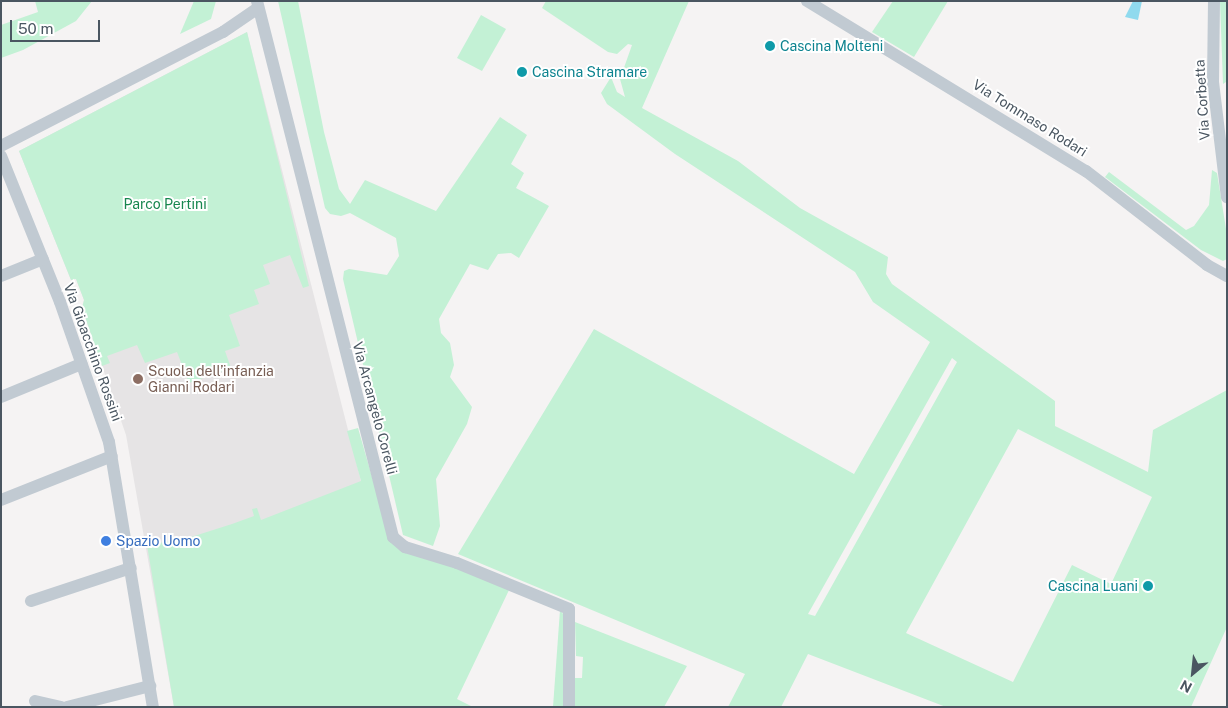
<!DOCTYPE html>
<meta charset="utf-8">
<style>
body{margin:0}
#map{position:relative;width:1228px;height:708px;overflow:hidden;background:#f5f3f3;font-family:"Public Sans",sans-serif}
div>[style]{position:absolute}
.education>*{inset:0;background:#e6e4e5}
.green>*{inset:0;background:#c3f1d5}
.water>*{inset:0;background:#90daee}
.minor>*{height:12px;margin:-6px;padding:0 6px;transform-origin:6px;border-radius:6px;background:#c1cad2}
.dots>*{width:14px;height:14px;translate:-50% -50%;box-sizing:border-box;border:2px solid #fff;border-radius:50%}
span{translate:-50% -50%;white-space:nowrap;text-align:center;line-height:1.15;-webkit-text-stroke:4px #fff;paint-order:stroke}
.culture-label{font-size:14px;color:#0d838f}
.left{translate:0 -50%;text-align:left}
.right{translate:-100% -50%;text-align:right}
.street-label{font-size:14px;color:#4a5661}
.park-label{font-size:14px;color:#17864f}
.education-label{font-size:14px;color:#785e54}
.shop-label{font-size:14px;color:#366cbe}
.frame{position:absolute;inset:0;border:2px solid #4a5661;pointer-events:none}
.north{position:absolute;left:1168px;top:648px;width:50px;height:50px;-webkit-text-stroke:4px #fff;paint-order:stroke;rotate:208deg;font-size:14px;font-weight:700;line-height:20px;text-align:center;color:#4a5661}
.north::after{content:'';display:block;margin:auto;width:18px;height:22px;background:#4a5661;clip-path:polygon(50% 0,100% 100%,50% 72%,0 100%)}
.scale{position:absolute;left:10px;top:20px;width:90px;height:22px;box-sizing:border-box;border:2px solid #4a5661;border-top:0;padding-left:6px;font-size:15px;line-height:18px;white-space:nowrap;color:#4a5661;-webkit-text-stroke:4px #fff;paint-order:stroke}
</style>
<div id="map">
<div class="education">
<div style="clip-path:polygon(247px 32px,361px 481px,392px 707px,174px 707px,126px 435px,82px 308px,84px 300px,76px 279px,71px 280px,19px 151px)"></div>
</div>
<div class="green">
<div style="clip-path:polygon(35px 1px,92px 1px,76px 21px,23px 50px,1px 58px,1px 25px,38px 12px)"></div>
<div style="clip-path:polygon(194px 1px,216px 1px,211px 19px,180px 34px)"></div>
<div style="clip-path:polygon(278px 1px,298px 1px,324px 132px,339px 189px,350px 204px,365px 180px,436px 211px,500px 117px,527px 135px,511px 164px,524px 173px,516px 188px,549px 206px,519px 258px,511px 253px,498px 254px,488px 270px,470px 264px,439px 319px,441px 333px,450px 343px,454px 365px,450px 377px,472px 407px,467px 424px,436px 479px,440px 526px,433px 546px,403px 535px,343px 279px,344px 271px,349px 269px,387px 275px,399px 256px,396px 238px,350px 213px,341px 216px,330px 214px,325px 208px)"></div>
<div style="clip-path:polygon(evenodd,546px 1px,689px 1px,642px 108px,738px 161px,800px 208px,888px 257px,886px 274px,892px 284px,1055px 401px,1055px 426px,1148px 472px,1153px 430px,1227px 390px,1227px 627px,1191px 707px,946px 707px,808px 654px,781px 707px,728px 707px,745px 674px,458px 554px,594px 329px,854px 474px,930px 342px,873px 302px,855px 272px,675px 154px,607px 104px,601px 93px,611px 77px,617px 92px,625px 97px,620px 79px,632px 45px,628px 44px,617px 54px,608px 52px,542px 8px,546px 1px,952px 358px,957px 362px,815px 616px,808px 614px,952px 358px,546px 1px,1018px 429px,1152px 497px,1111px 584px,1072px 565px,1013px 682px,906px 633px,1018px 429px)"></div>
<div style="clip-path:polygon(893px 1px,948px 1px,914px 57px,872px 32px)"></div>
<div style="clip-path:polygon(1220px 1px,1227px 1px,1227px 71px,1226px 82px,1223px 84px)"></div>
<div style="clip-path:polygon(481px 15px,506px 29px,482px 71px,457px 58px)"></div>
<div style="clip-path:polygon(247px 32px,309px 286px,303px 288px,290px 255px,263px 265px,270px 284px,254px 290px,259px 304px,229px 315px,240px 346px,225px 351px,231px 368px,189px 383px,177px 352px,145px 363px,137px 345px,107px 356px,110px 363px,102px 366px,82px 308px,84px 300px,76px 279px,71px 280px,19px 151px)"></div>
<div style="clip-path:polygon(1212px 170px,1217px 173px,1227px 235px,1227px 259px,1223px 261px,1201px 250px,1105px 177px,1109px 172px,1186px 230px,1194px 226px,1209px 205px)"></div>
<div style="clip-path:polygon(358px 428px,387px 529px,405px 547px,511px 586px,457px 699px,473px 707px,174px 707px,147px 545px,188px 538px,232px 524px,254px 516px,252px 509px,257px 508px,261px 520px,361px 481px,347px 431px)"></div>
<div style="clip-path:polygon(560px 610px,564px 615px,566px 707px,553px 707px)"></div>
<div style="clip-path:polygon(575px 622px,687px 666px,664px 707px,574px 707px,575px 678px,582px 678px,583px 657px,576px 656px)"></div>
</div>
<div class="water">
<div style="clip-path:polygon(1133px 1px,1142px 1px,1138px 20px,1125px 17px)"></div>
</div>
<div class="minor">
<div style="left:257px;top:1px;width:553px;rotate:75.76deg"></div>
<div style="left:393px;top:537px;width:16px;rotate:40deg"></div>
<div style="left:405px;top:547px;width:54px;rotate:17.1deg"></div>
<div style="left:457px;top:563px;width:121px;rotate:22.3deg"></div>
<div style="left:569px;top:609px;width:98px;rotate:90deg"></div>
<div style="left:807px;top:1px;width:327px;rotate:31.4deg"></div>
<div style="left:1086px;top:171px;width:153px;rotate:37.8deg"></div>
<div style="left:1207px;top:265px;width:23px;rotate:29deg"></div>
<div style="left:1214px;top:1px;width:81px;rotate:90.7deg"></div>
<div style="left:1213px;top:82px;width:116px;rotate:83.1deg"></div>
<div style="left:1px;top:146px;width:250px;rotate:-27.2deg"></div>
<div style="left:223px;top:32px;width:42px;rotate:-34.4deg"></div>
<div style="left:1px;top:156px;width:157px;rotate:68deg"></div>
<div style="left:60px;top:302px;width:148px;rotate:70.7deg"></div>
<div style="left:109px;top:442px;width:269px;rotate:80.6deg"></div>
<div style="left:1px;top:276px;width:45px;rotate:-22deg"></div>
<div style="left:1px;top:397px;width:87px;rotate:-22.4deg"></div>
<div style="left:1px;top:500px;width:119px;rotate:-21.6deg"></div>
<div style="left:31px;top:601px;width:105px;rotate:-18.3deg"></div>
<div style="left:35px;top:701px;width:27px;rotate:13deg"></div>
<div style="left:67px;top:707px;width:86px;rotate:-14.2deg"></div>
</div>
<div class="dots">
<div style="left:770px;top:46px;background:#0f9aa8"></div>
<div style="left:522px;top:72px;background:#0f9aa8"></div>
<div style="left:138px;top:379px;background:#8d6e63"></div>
<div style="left:106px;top:541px;background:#3f7fe0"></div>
<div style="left:1148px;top:586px;background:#0f9aa8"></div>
</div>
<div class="culture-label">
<span class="left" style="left:780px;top:46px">Cascina Molteni</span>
<span class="left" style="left:532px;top:72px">Cascina Stramare</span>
<span class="right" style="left:1138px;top:586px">Cascina Luani</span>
</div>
<div class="street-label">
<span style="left:1202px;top:100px;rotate:-94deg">Via Corbetta</span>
<span style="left:1030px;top:118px;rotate:32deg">Via Tommaso Rodari</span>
<span style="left:93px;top:352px;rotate:70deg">Via Gioacchino Rossini</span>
<span style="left:375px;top:408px;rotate:75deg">Via Arcangelo Corelli</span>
</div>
<div class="park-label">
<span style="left:165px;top:204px">Parco Pertini</span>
</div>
<div class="education-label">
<span class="left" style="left:148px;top:379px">Scuola dell’infanzia<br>Gianni Rodari</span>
</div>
<div class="shop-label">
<span class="left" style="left:116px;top:541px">Spazio Uomo</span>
</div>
<div class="frame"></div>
<div class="north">N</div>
<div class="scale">50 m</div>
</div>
